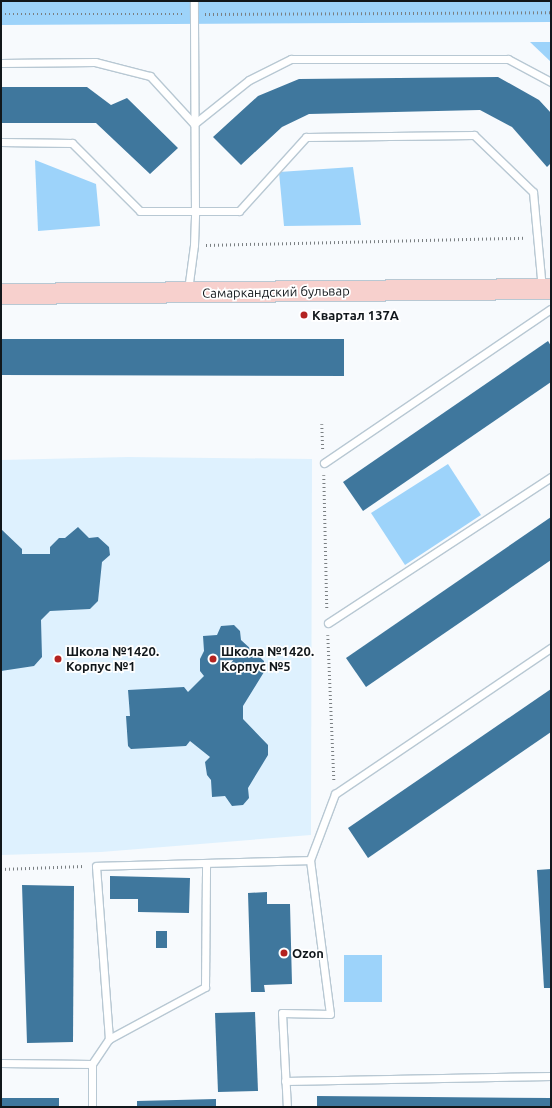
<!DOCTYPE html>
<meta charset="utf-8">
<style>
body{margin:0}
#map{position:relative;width:552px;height:1108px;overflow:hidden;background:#f7fafd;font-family:Ubuntu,sans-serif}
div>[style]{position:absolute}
.built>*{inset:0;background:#def1fe}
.green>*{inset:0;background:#9dd3fa}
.building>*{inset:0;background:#3f779d}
.path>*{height:2.5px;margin-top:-1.25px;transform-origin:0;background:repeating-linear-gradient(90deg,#7a7f82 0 1px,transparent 0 4px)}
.roads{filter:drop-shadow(1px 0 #b8c8d3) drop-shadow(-1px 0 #b8c8d3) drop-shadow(0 1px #b8c8d3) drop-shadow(0 -1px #b8c8d3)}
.lane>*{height:7px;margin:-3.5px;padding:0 3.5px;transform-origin:3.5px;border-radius:3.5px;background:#fff}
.secondary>*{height:20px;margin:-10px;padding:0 10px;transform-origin:10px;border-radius:10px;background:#f7d0cd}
.dots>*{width:11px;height:11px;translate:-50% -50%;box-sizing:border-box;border:2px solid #fff;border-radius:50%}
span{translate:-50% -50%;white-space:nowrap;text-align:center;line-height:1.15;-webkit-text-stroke:3.5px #fff;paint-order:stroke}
.street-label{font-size:13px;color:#11171b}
.poi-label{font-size:13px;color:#11171b;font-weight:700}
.left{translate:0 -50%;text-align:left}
.frame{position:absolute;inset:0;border:2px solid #11171b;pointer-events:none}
</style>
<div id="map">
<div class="built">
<div style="clip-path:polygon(128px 457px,312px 459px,311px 835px,101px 852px,1px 855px,1px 460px)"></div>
</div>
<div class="green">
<div style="clip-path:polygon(1px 1px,551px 1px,551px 22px,1px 25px)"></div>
<div style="clip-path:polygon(530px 42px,551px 42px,551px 62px)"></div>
<div style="clip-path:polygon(35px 160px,96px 184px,100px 226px,38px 231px)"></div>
<div style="clip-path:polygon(353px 167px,361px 225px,284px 226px,279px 172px)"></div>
<div style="clip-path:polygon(448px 464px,481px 515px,405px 565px,371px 513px)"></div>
<div style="clip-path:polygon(344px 955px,382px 955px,382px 1002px,344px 1002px)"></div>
</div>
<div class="building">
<div style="clip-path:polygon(498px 77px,539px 100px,551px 113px,551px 163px,547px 167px,512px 127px,480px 110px,309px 114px,282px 127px,241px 165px,213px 137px,258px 96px,299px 79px)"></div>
<div style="clip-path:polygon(1px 87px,87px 87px,111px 105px,127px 98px,178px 148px,150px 174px,96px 123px,1px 123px)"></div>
<div style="clip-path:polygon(1px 339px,344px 339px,344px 376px,1px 375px)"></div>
<div style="clip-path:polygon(548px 341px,551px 346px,551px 382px,363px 511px,343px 482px)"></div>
<div style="clip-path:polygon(551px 517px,551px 560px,366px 687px,346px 658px)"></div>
<div style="clip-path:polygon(78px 527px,89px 538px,98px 537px,109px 547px,110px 555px,102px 562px,98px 601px,90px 609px,50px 611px,41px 620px,42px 657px,34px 666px,1px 671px,1px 529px,22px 549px,22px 554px,50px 554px,50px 547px,59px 538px,65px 538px)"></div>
<div style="clip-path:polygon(234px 625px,240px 631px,241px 640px,264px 661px,264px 672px,243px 706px,243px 719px,268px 745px,268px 755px,248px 788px,249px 798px,243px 805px,232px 806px,225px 796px,212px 797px,211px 780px,207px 775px,205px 762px,210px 757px,190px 741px,186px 746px,131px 749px,128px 746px,126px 716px,130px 716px,128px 690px,184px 687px,188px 692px,204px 676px,200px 671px,200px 659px,204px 651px,203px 636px,217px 635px,221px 626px)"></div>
<div style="clip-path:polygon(551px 689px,551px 732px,368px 858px,348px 828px)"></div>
<div style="clip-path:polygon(551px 869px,551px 988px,544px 988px,537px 870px)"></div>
<div style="clip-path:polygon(110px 876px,190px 878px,189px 913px,138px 912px,138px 899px,110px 899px)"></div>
<div style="clip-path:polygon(22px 885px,74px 886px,73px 1042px,27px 1043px)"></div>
<div style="clip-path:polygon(267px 892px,267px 904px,290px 904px,292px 984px,264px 985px,265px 992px,251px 992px,248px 893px)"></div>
<div style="clip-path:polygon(156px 931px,167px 931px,167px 948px,156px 948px)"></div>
<div style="clip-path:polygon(255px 1012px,258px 1091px,218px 1092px,215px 1013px)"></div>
<div style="clip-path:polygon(317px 1096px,551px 1098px,551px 1107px,317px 1107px)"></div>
<div style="clip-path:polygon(1px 1098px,59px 1098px,59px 1107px,1px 1107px)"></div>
<div style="clip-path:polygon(216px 1099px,216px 1107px,137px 1107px,137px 1101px)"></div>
</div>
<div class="path">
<div style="left:1px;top:14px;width:181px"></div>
<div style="left:205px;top:14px;width:346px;rotate:-0.3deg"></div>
<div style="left:206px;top:245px;width:319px;rotate:-1.3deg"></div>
<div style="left:322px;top:424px;width:26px;rotate:88deg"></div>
<div style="left:324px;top:475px;width:135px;rotate:88.7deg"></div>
<div style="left:328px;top:635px;width:145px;rotate:87.6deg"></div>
<div style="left:1px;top:869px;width:83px;rotate:-2.1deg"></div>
</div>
<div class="roads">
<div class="lane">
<div style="left:1px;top:63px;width:94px;rotate:-0.6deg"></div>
<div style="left:95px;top:62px;width:57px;rotate:14.3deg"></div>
<div style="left:150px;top:76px;width:65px;rotate:47.5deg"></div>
<div style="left:194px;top:124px;width:70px;rotate:-38.7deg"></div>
<div style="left:249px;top:80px;width:47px;rotate:-26.6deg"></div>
<div style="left:291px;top:59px;width:217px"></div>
<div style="left:508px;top:59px;width:49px;rotate:28.1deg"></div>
<div style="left:1px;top:142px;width:71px;rotate:0.8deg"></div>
<div style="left:72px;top:143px;width:96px;rotate:45deg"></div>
<div style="left:140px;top:211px;width:99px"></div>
<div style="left:239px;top:211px;width:100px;rotate:-47.8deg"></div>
<div style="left:306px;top:137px;width:168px;rotate:-0.7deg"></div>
<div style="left:474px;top:135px;width:82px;rotate:44deg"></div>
<div style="left:533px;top:192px;width:97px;rotate:84.7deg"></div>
<div style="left:188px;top:290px;width:45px;rotate:-82.4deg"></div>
<div style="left:194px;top:245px;width:33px;rotate:-88deg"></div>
<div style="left:195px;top:212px;width:211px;rotate:-90.3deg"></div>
<div style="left:324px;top:463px;width:274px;rotate:-34.2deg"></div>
<div style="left:328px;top:623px;width:267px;rotate:-33.2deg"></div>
<div style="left:310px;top:860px;width:71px;rotate:-69.3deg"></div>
<div style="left:335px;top:794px;width:261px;rotate:-34.1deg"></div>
<div style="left:109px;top:1039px;width:109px;rotate:-28.4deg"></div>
<div style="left:205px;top:987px;width:124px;rotate:-89.5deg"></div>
<div style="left:1px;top:1063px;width:91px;rotate:0.6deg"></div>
<div style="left:285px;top:1081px;width:266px;rotate:-1.1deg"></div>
<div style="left:92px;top:1107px;width:43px;rotate:-90deg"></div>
<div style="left:92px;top:1064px;width:30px;rotate:-56deg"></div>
<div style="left:109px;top:1039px;width:173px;rotate:-94.3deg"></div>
<div style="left:96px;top:866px;width:214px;rotate:-1.6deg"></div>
<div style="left:310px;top:860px;width:155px;rotate:82.6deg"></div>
<div style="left:330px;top:1014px;width:48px;rotate:-178.8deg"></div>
<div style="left:282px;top:1013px;width:94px;rotate:87deg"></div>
</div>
<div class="secondary">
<div style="left:1px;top:294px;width:550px;rotate:-0.52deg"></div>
</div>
</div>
<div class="dots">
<div style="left:304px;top:315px;background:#b32321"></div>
<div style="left:58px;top:659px;background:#b32321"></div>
<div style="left:213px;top:659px;background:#b32321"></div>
<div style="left:284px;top:953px;background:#b32321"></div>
</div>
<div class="street-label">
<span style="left:276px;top:292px;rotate:-1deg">Самаркандский бульвар</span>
</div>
<div class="poi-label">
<span class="left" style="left:312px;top:315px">Квартал 137А</span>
<span class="left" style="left:66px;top:659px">Школа №1420.<br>Корпус №1</span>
<span class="left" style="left:221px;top:659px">Школа №1420.<br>Корпус №5</span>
<span class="left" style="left:292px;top:953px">Ozon</span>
</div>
<div class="frame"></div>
</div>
